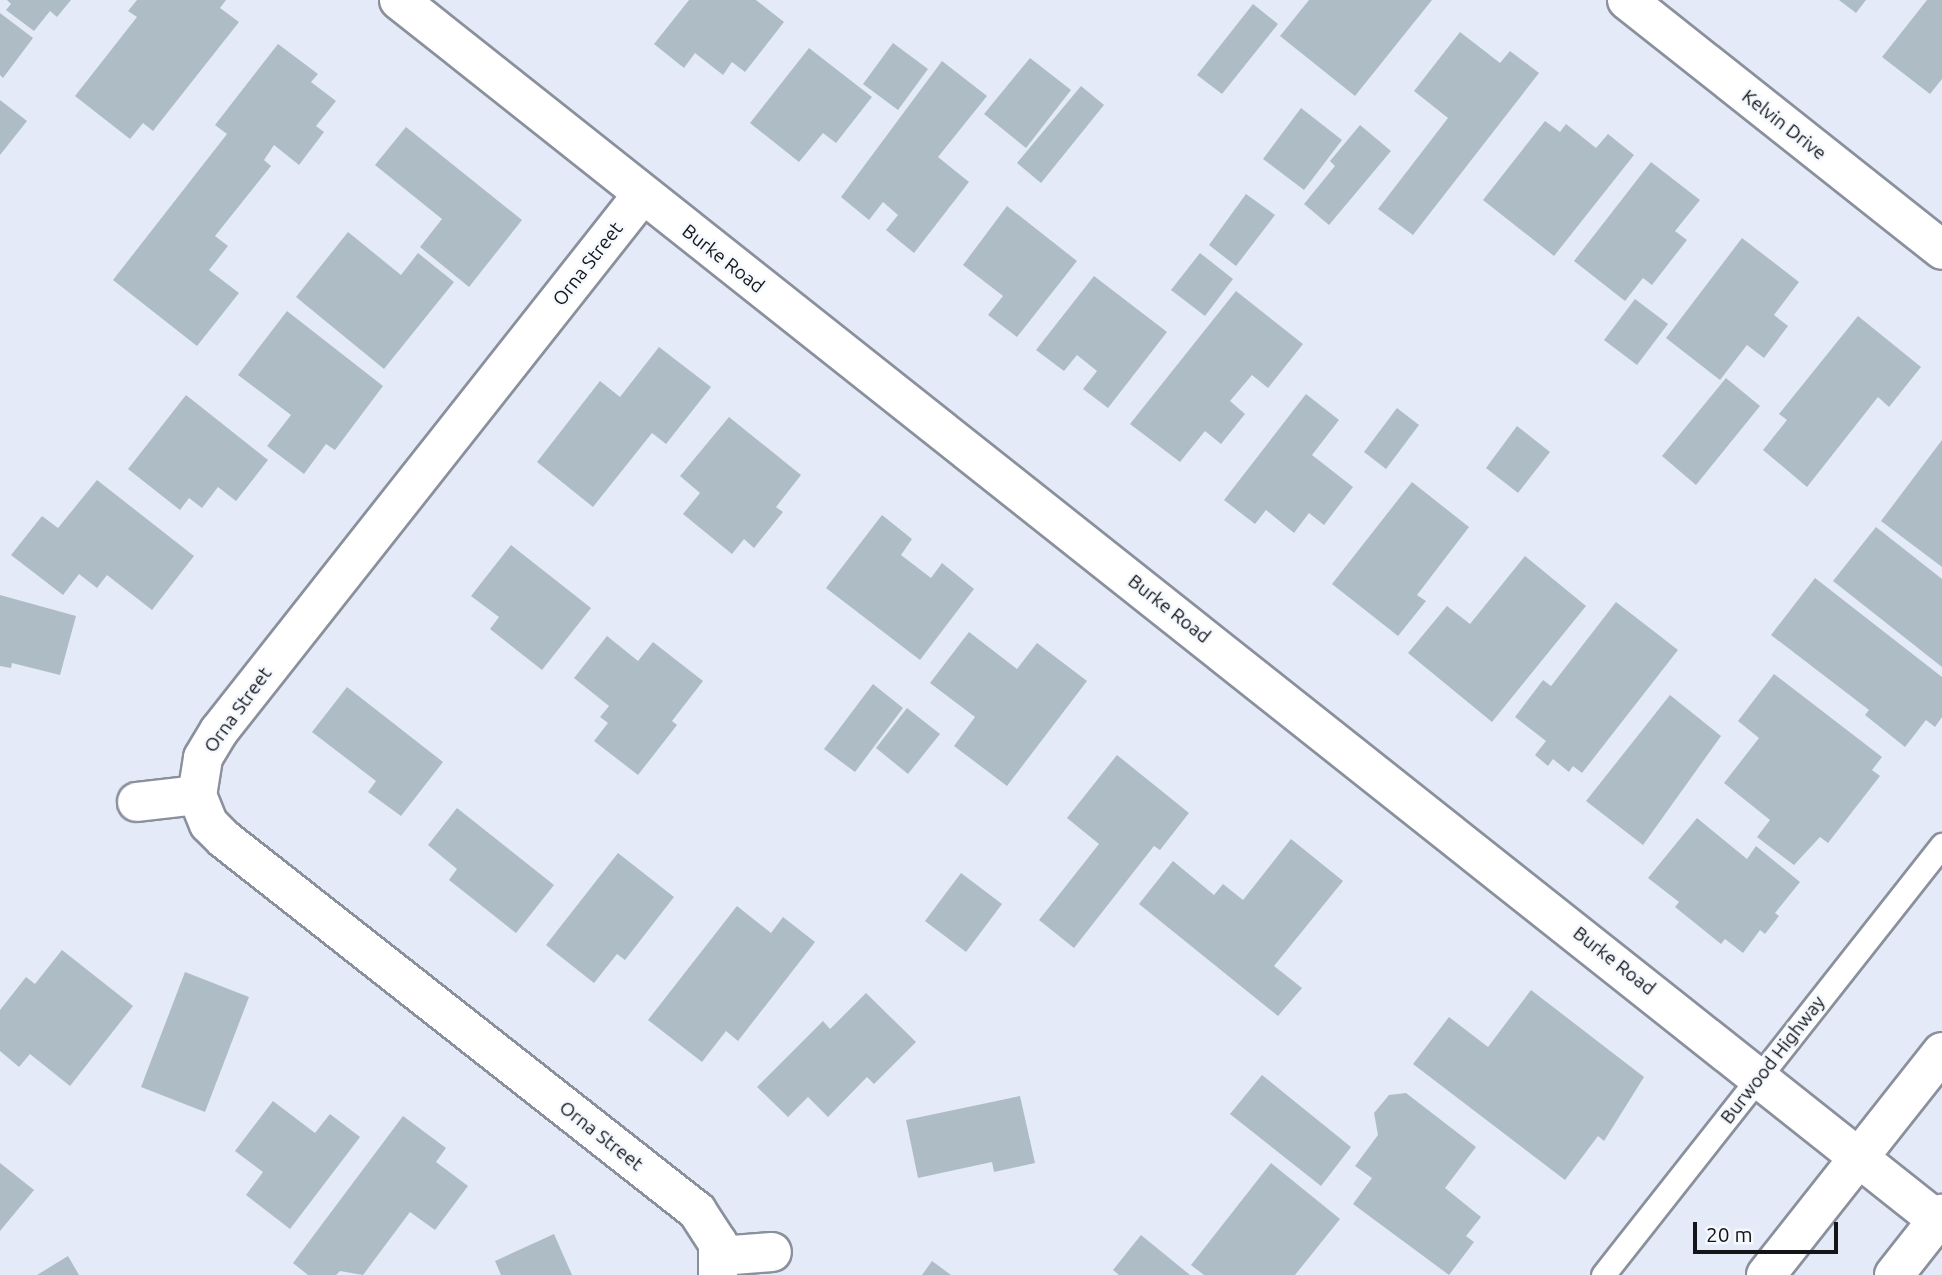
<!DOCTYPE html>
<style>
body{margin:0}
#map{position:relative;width:1942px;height:1275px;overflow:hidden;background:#e4eaf8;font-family:Ubuntu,sans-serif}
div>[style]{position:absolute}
.building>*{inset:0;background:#aebdc5}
.roads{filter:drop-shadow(2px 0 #8a909c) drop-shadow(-2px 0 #8a909c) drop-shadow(0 2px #8a909c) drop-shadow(0 -2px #8a909c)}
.lane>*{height:23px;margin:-11.5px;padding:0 11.5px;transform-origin:11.5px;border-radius:11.5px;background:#fff}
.street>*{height:38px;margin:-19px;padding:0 19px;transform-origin:19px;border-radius:19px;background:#fff}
.highway>*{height:38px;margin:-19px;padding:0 19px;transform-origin:19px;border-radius:19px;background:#fff}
span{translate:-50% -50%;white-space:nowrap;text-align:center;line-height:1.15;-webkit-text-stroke:5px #f5f8fd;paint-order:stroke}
.street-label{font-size:19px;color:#131519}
.scale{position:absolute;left:1693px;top:1222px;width:145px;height:32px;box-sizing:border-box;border:4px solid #131519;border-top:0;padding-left:9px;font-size:21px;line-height:24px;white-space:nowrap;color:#131519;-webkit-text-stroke:5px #f5f8fd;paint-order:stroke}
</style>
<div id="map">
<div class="building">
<div style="clip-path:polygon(7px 0,71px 0,57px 17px,50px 11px,34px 31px,6px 10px,11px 4px)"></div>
<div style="clip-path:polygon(137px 0,226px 0,220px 8px,239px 22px,153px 131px,143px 123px,130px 139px,75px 96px,137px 17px,128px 11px)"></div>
<div style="clip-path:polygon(689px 0,756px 0,784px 22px,745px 72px,732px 62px,723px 75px,695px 53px,684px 68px,654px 44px)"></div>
<div style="clip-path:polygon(1309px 0,1432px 0,1355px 96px,1280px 36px)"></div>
<div style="clip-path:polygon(1839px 0,1866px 0,1856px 13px)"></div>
<div style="clip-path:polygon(1927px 0,1942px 0,1942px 79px,1930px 94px,1882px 57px)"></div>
<div style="clip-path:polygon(1253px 4px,1278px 24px,1222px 94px,1197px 75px)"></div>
<div style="clip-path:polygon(0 13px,33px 38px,3px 78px,0 75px)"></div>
<div style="clip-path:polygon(1460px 32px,1500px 63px,1510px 51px,1539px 73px,1413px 235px,1378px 209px,1448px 118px,1414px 91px)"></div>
<div style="clip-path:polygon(893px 43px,928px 69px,898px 110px,863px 84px)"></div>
<div style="clip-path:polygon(278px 44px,318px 74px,311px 82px,336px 101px,316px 126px,324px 132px,299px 165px,274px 145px,264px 160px,271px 166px,215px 236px,228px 246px,209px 270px,239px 293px,197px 346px,113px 280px,227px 134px,215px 125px)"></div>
<div style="clip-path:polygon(809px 48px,872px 97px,836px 143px,823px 133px,799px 162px,750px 123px)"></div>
<div style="clip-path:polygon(1030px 58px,1071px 90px,1026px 148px,984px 114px)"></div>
<div style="clip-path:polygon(942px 61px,987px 96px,938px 157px,969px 182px,914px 253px,886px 230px,898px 215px,883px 202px,869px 220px,841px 197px)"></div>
<div style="clip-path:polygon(1081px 86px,1104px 105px,1041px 183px,1017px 163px)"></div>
<div style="clip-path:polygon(0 100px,27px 121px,0 155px)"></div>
<div style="clip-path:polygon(1301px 108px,1342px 140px,1304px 190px,1263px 159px)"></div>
<div style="clip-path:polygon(1545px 121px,1560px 132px,1566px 124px,1596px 148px,1608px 134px,1634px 155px,1554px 256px,1483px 200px)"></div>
<div style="clip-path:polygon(1360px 125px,1391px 151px,1329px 225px,1304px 204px,1335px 166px,1330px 161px)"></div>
<div style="clip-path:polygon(406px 127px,522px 220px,469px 287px,420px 247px,442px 219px,375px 165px)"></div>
<div style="clip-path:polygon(1651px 162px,1700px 200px,1675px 231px,1687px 240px,1652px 285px,1643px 278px,1625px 301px,1574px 261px)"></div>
<div style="clip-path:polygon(1246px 194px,1275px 215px,1236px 266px,1209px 245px)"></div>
<div style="clip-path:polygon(1007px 206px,1077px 261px,1017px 337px,988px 315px,1003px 296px,963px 265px)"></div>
<div style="clip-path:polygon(348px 232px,401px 275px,418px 253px,454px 282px,384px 369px,296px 297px)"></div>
<div style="clip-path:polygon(1742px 238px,1799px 282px,1774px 315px,1788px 326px,1764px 358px,1747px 345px,1720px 380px,1666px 338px)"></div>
<div style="clip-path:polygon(1200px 253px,1233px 279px,1205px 316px,1171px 290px)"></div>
<div style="clip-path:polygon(1094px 276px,1167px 332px,1108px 408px,1083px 389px,1097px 371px,1077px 355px,1064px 371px,1036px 350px)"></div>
<div style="clip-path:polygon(1236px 291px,1303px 344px,1268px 388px,1252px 375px,1230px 401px,1245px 414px,1221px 444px,1205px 431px,1180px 462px,1130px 424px)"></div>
<div style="clip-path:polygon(1635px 299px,1668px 324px,1637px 365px,1604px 340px)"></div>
<div style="clip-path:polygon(287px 311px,383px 386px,335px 450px,326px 444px,304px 474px,267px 446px,291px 415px,238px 375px)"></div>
<div style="clip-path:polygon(1858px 316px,1921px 367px,1889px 407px,1878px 397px,1807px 487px,1763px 450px,1787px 420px,1779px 414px)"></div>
<div style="clip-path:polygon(659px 347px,711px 387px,666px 444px,652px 433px,593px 507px,537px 462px,600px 381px,620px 397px)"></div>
<div style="clip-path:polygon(1726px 378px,1760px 406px,1696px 485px,1662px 456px)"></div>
<div style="clip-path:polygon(1306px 394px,1339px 420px,1312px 455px,1353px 487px,1324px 525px,1309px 513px,1294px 533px,1266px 510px,1255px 524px,1224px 500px)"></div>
<div style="clip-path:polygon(186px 395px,268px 460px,236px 501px,218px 487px,202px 508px,189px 498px,180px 510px,128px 469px)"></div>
<div style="clip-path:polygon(1397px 408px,1419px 425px,1386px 469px,1364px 452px)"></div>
<div style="clip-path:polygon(729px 417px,801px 475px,776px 507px,783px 512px,754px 548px,744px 539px,732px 554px,683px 514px,700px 493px,680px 476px)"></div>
<div style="clip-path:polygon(1517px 426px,1550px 452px,1518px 493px,1486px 468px)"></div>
<div style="clip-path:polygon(1942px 440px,1942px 567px,1881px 521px)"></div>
<div style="clip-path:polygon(97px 480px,194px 556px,152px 610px,107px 575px,97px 588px,79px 574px,63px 595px,11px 555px,42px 516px,58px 528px)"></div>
<div style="clip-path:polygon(1412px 482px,1469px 527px,1417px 595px,1426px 601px,1398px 636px,1332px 584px)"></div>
<div style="clip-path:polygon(882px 515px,912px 539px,901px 555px,931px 578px,942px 563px,974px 589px,920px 660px,826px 588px)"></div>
<div style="clip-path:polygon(1876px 527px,1942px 579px,1942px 667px,1833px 581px)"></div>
<div style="clip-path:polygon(511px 545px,591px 608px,542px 670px,490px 629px,499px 617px,471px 596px)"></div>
<div style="clip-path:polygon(1525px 556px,1586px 606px,1492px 722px,1408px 653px,1447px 606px,1470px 624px)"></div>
<div style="clip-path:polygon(1815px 578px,1942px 677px,1942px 717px,1935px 727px,1926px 720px,1905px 747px,1865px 715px,1869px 710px,1771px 635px)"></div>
<div style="clip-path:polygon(0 595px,76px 616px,60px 675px,12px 663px,11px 668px,0 666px)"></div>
<div style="clip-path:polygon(1616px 602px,1678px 650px,1582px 773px,1573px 766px,1569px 772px,1553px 759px,1548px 766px,1535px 755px,1546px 741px,1515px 717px,1543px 680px,1551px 686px)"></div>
<div style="clip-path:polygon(969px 632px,1017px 669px,1037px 643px,1087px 681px,1007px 786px,954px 746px,975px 717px,930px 683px)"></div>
<div style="clip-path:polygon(607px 636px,638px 661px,653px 642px,703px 681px,672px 721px,677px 725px,638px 775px,594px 741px,608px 723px,600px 717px,609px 706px,574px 678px)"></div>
<div style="clip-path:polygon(1774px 674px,1882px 757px,1872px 770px,1880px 776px,1828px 843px,1820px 837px,1794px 865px,1757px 837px,1770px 820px,1724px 783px,1759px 738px,1738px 721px)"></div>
<div style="clip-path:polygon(873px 684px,903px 708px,855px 772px,824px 749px)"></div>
<div style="clip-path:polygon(347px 687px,443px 762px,401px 816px,368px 792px,376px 781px,312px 732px)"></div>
<div style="clip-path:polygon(1670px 695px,1721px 736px,1643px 845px,1586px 801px)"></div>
<div style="clip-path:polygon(907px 708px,940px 734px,908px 774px,876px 748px)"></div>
<div style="clip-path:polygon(1117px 755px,1189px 813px,1160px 850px,1154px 846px,1074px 948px,1039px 920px,1099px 844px,1067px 818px)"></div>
<div style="clip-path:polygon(457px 808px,554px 885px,516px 933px,449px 880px,457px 869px,428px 845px)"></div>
<div style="clip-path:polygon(1697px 818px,1747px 859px,1756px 846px,1800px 882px,1775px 913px,1779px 916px,1765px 934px,1760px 930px,1743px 953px,1725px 939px,1721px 944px,1675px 907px,1679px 902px,1648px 878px)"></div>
<div style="clip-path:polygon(1291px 839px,1343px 881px,1274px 966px,1302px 988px,1278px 1016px,1139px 904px,1173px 861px,1214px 895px,1223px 884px,1243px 900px)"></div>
<div style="clip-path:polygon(618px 853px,674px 897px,625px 960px,617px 954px,594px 983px,546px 945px)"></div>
<div style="clip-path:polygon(961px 873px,1002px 904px,966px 952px,925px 921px)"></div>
<div style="clip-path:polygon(737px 906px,771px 933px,783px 917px,815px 942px,738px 1041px,726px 1031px,702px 1062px,648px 1020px)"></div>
<div style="clip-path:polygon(62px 950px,133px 1006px,70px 1086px,30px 1054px,19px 1067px,0 1051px,0 1010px,26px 977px,35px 984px)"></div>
<div style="clip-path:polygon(185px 972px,249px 997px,205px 1112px,141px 1087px)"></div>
<div style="clip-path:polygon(1531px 990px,1644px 1077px,1604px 1141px,1598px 1136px,1565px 1180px,1413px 1064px,1449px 1017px,1488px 1047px)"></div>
<div style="clip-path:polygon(866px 993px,916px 1042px,874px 1084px,867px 1077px,828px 1117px,808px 1097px,788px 1117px,757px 1087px,823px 1021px,830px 1029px)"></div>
<div style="clip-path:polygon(1262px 1075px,1351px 1147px,1321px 1186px,1230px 1114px)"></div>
<div style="clip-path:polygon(1406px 1093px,1476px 1147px,1445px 1188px,1481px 1217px,1466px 1236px,1474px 1242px,1449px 1275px,1353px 1204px,1372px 1178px,1355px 1166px,1378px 1135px,1374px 1113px,1389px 1095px)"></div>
<div style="clip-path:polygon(1020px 1096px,1035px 1163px,994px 1172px,992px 1162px,918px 1178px,906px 1120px)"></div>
<div style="clip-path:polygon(273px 1101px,315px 1133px,330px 1114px,360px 1137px,290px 1229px,246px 1195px,263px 1172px,235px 1151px)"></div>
<div style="clip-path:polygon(403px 1116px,446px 1148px,436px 1162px,468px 1186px,435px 1230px,410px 1212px,363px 1275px,340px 1271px,336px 1275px,308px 1275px,293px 1263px)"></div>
<div style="clip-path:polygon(0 1163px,34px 1190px,0 1231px)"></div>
<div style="clip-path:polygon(1271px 1163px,1340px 1219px,1295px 1275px,1204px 1275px,1191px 1265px)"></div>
<div style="clip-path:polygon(554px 1234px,572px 1275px,501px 1275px,495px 1261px)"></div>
<div style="clip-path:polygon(1141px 1235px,1190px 1275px,1119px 1275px,1113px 1270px)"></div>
<div style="clip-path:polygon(68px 1256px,79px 1275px,37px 1275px)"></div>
<div style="clip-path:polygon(932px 1261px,951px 1275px,922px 1275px)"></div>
</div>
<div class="roads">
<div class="lane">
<div style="left:1603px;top:1275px;width:548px;rotate:-51.75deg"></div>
</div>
<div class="street">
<div style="left:399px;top:0;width:1963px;rotate:38.42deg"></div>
<div style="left:1627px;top:0;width:402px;rotate:38.4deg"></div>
<div style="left:642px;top:195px;width:683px;rotate:128.28deg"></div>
<div style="left:219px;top:731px;width:31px;rotate:121deg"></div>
<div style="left:203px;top:758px;width:37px;rotate:99deg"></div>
<div style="left:197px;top:795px;width:31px;rotate:68deg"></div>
<div style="left:209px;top:824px;width:21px;rotate:45deg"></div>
<div style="left:224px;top:839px;width:602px;rotate:38.18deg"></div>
<div style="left:697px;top:1211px;width:38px;rotate:57deg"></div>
<div style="left:718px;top:1243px;width:32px;rotate:90deg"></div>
<div style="left:137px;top:802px;width:60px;rotate:-6.7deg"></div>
<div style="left:720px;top:1256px;width:52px;rotate:-4.4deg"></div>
</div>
<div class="highway">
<div style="left:1766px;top:1275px;width:284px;rotate:-51.7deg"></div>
<div style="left:1894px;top:1275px;width:78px;rotate:-51.8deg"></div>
</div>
</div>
<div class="street-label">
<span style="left:1784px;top:125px;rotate:38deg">Kelvin Drive</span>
<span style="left:723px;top:259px;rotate:38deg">Burke Road</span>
<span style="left:588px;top:264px;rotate:-52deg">Orna Street</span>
<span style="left:1169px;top:609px;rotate:38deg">Burke Road</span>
<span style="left:238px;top:710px;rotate:-54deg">Orna Street</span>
<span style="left:1614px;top:961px;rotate:38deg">Burke Road</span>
<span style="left:1773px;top:1060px;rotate:-52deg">Burwood Highway</span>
<span style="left:601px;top:1136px;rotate:38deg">Orna Street</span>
</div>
<div class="scale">20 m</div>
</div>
